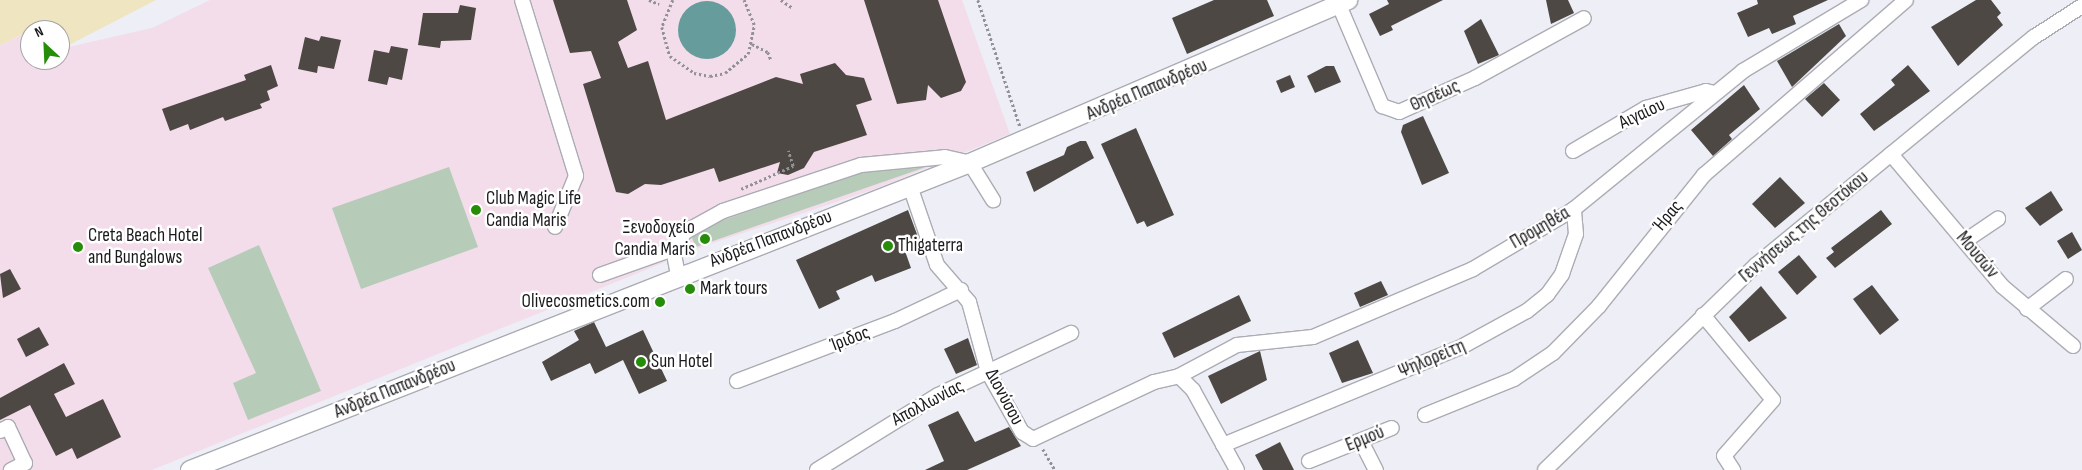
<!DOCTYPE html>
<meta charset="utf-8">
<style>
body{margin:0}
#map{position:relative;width:2082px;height:470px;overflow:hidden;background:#edeef6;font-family:"Sofia Sans Condensed",sans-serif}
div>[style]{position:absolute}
.commercial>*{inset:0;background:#f4ddea}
.green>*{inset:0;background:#b6ccb9}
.sand>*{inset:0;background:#efe5c0}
.water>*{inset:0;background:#669c9c}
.round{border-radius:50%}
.building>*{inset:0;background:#4d4843}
.path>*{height:2.5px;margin-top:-1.25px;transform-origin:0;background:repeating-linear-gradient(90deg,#919197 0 2.5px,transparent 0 5px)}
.roads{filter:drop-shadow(1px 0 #abacb4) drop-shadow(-1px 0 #abacb4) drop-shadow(0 1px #abacb4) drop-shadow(0 -1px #abacb4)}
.minor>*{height:14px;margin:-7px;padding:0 7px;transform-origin:7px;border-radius:7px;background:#fff}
.major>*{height:18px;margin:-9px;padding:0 9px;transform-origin:9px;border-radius:9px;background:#fff}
.dots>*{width:14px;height:14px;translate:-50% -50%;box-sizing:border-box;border:2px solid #fff;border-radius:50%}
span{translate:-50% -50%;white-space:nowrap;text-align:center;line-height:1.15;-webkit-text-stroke:5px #fff;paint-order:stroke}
.street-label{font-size:19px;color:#1a1a1d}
.poi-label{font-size:19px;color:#1a1a1d}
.left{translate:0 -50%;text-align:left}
.right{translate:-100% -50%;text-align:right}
.north{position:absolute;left:20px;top:20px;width:50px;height:50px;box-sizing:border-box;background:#fff;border:1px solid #a3a3a5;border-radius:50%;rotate:335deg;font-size:14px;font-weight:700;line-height:20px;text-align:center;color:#1a1a1d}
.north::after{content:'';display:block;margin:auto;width:18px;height:22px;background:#268d0b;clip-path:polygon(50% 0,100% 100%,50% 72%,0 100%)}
</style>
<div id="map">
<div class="commercial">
<div style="clip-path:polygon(210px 0,962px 0,1010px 134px,875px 189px,707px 245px,152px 470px,0 470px,0 45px,30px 31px,30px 60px,60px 60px,60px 44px,64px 48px,152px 28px)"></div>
</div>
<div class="green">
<div style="clip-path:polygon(449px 167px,478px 247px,361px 289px,332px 208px)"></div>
<div style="clip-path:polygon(926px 167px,696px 247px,692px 238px,706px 226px,860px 173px)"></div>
<div style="clip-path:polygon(259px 245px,321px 391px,248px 420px,233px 383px,256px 373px,208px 268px)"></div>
</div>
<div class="sand">
<div style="clip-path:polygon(0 0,156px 0,63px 48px,60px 30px,47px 30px,42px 25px,0 45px)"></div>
</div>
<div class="water">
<div class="round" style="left:678px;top:1px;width:58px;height:58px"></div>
</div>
<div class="building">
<div style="clip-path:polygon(553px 0,627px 0,637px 30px,618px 42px,628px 68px,648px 61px,666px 120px,776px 77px,803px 84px,800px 74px,835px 63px,846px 75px,864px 78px,872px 100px,856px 105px,867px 135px,814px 152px,804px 168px,788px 175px,777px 173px,780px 162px,719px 182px,714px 168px,661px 185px,645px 184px,628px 194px,616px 192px,583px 84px,601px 78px,591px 51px,570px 53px)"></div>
<div style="clip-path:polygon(864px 0,938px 0,966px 82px,961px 91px,941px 98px,928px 85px,926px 100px,897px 104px)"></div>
<div style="clip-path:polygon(1214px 0,1267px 0,1274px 16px,1187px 54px,1172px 18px)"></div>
<div style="clip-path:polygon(1387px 0,1443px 0,1391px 26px,1393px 30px,1380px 36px,1369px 14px,1389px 4px)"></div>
<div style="clip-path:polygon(1546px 0,1568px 0,1574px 13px,1551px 24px)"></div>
<div style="clip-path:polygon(1757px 0,1828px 0,1793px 16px,1796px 24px,1772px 34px,1769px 28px,1748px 37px,1737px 13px,1758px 4px)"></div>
<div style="clip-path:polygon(1976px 0,1991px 0,2001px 13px,1997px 17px,2003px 25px,1958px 66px,1931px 27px)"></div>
<div style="clip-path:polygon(460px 5px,476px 8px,471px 40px,441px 41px,440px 48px,418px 45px,423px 13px,458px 13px)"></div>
<div style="clip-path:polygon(1481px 19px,1499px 55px,1478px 64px,1464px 31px)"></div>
<div style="clip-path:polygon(1839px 24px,1846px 36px,1792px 87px,1777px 61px)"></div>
<div style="clip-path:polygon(321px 36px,341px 40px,334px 69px,318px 66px,317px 73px,298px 69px,305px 37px,319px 41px)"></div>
<div style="clip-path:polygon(391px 46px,408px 49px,402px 80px,389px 77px,387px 85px,368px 81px,374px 50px,389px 53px)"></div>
<div style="clip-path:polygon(271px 65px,278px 86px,267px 91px,270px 100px,260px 104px,262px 108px,225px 121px,223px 117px,190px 130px,188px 124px,170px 131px,162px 109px,246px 80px,244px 75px)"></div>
<div style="clip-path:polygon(1908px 65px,1930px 91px,1874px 131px,1860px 114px,1895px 85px,1891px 80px)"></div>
<div style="clip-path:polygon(1326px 66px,1334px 66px,1341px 82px,1315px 93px,1307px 76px)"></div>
<div style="clip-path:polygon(1290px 75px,1295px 87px,1281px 93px,1276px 81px)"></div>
<div style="clip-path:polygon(1824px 83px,1840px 100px,1822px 117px,1805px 99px)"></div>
<div style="clip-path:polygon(1744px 85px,1760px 109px,1729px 135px,1732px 139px,1713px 156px,1691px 130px)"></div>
<div style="clip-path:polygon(1423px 116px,1449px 173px,1422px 185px,1401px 132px,1403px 125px)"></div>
<div style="clip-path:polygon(1136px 128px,1174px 215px,1147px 227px,1144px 221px,1137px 224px,1101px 144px)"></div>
<div style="clip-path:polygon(1080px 141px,1086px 141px,1094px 158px,1034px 192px,1026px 172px,1064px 155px,1067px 147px)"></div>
<div style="clip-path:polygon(1780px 177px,1805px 203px,1775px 228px,1752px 204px)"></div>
<div style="clip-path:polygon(2051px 191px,2063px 210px,2040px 226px,2025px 208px)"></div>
<div style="clip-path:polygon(908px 210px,921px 245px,905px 251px,911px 268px,875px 282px,872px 275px,836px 291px,840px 299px,819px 309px,796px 260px)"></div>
<div style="clip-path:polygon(1881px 210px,1892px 224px,1835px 268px,1826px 258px,1834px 252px,1831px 248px)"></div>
<div style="clip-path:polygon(2072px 232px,2082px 250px,2068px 259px,2057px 241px)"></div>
<div style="clip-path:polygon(1799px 255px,1817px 277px,1797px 295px,1778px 272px)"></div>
<div style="clip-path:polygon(10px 269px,21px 289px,3px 298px,0 274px)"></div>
<div style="clip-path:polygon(1381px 281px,1388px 295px,1360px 307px,1354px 293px)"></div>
<div style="clip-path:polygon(1872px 285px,1899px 320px,1880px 335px,1853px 299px)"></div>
<div style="clip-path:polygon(1761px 286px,1787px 318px,1749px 342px,1729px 317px)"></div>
<div style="clip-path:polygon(1239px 295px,1251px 321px,1174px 358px,1162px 333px)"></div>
<div style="clip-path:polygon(594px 322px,606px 347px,643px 330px,667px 381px,639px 394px,623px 360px,595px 374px,590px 363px,551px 381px,542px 362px,579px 340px,574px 331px)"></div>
<div style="clip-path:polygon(39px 327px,49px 345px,26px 357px,17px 339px)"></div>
<div style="clip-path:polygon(968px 338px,977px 365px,956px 374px,944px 349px)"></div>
<div style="clip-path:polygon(1358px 340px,1373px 373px,1342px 383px,1329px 353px)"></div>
<div style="clip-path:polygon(1260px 351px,1267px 380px,1221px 404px,1208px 376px)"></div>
<div style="clip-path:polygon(64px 363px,75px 384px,54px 394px,66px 417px,103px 399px,121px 437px,77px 459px,72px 448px,56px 456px,30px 405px,0 420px,0 398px)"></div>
<div style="clip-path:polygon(958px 411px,975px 442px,1009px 427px,1021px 446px,967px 470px,925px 470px,944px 461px,928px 425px)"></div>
<div style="clip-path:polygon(1280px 442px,1294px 470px,1263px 470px,1255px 455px)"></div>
</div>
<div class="path">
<div style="left:649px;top:0;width:11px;rotate:22deg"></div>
<div style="left:673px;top:0;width:29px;rotate:112deg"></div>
<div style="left:662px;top:27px;width:30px;rotate:75deg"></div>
<div style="left:670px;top:56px;width:29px;rotate:35deg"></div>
<div style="left:694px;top:73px;width:16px;rotate:11deg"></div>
<div style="left:710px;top:76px;width:15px;rotate:-11deg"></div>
<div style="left:725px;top:73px;width:30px;rotate:-40deg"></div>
<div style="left:748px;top:54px;width:30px;rotate:-78deg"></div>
<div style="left:754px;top:25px;width:27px;rotate:-112deg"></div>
<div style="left:781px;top:0;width:14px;rotate:34deg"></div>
<div style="left:978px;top:0;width:133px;rotate:71.6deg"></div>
<div style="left:752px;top:44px;width:18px;rotate:27deg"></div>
<div style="left:768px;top:52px;width:9px;rotate:69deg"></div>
<div style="left:741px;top:189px;width:57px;rotate:-23.9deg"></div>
<div style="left:793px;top:166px;width:16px;rotate:-108deg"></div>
<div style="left:1043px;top:449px;width:24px;rotate:60deg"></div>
</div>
<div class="roads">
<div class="minor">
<div style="left:522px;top:0;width:184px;rotate:72.9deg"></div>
<div style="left:576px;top:176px;width:55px;rotate:112.4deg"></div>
<div style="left:1339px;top:5px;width:110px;rotate:66.9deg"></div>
<div style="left:1382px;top:106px;width:18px;rotate:19deg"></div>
<div style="left:1399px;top:112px;width:83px;rotate:-24.1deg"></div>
<div style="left:1475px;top:78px;width:124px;rotate:-28.8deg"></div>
<div style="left:1573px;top:151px;width:85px;rotate:-30.5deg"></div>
<div style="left:1646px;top:108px;width:62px;rotate:-15.8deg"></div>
<div style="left:1706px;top:91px;width:9px;rotate:13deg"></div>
<div style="left:1891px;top:154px;width:172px;rotate:49.9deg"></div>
<div style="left:2002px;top:286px;width:93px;rotate:40.2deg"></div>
<div style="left:910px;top:186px;width:83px;rotate:71.1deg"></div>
<div style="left:937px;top:265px;width:49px;rotate:49.1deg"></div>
<div style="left:969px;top:302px;width:73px;rotate:74.8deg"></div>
<div style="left:988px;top:372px;width:69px;rotate:60.5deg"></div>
<div style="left:1022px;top:432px;width:13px;rotate:32deg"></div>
<div style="left:1033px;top:439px;width:134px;rotate:-25.2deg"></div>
<div style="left:1154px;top:382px;width:26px;rotate:-13deg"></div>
<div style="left:1179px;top:376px;width:20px;rotate:45deg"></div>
<div style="left:1193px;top:390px;width:91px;rotate:61.2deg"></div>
<div style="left:1965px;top:241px;width:40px;rotate:-34deg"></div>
<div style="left:600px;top:275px;width:77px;rotate:-19.6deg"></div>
<div style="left:678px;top:275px;width:26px;rotate:-101deg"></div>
<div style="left:673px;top:249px;width:21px;rotate:-55deg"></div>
<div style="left:685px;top:232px;width:43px;rotate:-28.9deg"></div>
<div style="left:723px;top:211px;width:145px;rotate:-18.4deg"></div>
<div style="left:861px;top:165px;width:84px;rotate:-5.4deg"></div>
<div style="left:945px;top:157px;width:26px;rotate:13deg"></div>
<div style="left:970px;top:163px;width:44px;rotate:58.1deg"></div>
<div style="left:2027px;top:309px;width:49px;rotate:-37.6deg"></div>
<div style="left:1703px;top:315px;width:110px;rotate:50.5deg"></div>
<div style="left:1773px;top:400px;width:74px;rotate:131.2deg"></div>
<div style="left:1724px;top:456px;width:17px;rotate:57deg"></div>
<div style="left:1179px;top:376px;width:66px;rotate:-28.1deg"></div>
<div style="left:1237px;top:345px;width:76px;rotate:-6deg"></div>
<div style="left:1313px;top:337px;width:174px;rotate:-23deg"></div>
<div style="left:1473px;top:269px;width:117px;rotate:-30.7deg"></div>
<div style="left:1574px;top:209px;width:218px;rotate:-39.2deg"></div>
<div style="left:1743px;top:71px;width:138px;rotate:-31deg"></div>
<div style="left:737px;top:381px;width:169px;rotate:-20.8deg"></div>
<div style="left:895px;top:321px;width:73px;rotate:-25.2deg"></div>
<div style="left:1425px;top:415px;width:96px;rotate:-22deg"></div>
<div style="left:1514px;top:379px;width:47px;rotate:-33.7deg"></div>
<div style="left:1553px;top:353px;width:66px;rotate:-45.6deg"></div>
<div style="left:1599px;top:306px;width:168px;rotate:-51.3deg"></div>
<div style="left:1704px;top:175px;width:267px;rotate:-40.9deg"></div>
<div style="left:0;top:431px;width:9px;rotate:-27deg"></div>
<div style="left:8px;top:427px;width:40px;rotate:65deg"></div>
<div style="left:25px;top:463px;width:16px;rotate:153deg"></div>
<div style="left:1361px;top:441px;width:33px;rotate:63deg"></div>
<div style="left:1223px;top:445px;width:260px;rotate:-22.4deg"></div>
<div style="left:1463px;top:346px;width:73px;rotate:-28.7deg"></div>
<div style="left:1527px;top:311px;width:26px;rotate:-39deg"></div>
<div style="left:1547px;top:295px;width:26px;rotate:-54deg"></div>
<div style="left:1562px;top:274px;width:42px;rotate:-70.7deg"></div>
<div style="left:1576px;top:234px;width:25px;rotate:-95deg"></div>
<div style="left:1309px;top:461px;width:89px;rotate:-21.7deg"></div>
<div style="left:817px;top:470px;width:142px;rotate:-31.8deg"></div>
<div style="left:938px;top:395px;width:147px;rotate:-25deg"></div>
<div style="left:1545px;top:470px;width:294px;rotate:-44.2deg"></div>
<div style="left:1756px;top:265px;width:360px;rotate:-39.4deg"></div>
<div style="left:2034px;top:37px;width:57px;rotate:-32.9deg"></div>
</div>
<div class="major">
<div style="left:190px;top:470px;width:838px;rotate:-21.48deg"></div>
<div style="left:970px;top:163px;width:412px;rotate:-23.3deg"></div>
</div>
</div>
<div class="dots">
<div style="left:476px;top:210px;background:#268d0b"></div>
<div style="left:705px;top:239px;background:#268d0b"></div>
<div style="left:888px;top:246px;background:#268d0b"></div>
<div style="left:78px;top:247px;background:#268d0b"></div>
<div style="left:690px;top:289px;background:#268d0b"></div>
<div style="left:660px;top:302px;background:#268d0b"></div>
<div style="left:641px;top:362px;background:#268d0b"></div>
</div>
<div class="street-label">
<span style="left:1147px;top:90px;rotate:-23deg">Ανδρέα Παπανδρέου</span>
<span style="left:1435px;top:96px;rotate:-24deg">Θησέως</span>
<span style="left:1642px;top:114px;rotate:-25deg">Αιγαίου</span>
<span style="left:1668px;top:216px;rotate:-50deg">Ήρας</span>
<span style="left:1804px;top:227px;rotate:-40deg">Γεννήσεως της Θεοτόκου</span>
<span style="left:1540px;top:228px;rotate:-30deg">Προμηθέα</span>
<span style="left:771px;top:239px;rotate:-21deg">Ανδρέα Παπανδρέου</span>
<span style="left:1977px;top:255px;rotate:50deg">Μουσών</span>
<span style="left:850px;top:339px;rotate:-21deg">Ίριδος</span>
<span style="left:1432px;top:359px;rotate:-23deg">Ψηλορείτη</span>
<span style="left:395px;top:389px;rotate:-22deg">Ανδρέα Παπανδρέου</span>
<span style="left:1004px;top:397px;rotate:62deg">Διονύσου</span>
<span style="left:928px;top:403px;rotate:-28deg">Απολλωνίας</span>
<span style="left:1365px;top:439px;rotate:-22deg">Ερμού</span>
</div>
<div class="poi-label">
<span class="left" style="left:486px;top:210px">Club Magic Life<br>Candia Maris</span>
<span class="right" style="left:695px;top:239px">Ξενοδοχείο<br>Candia Maris</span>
<span class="left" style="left:88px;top:247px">Creta Beach Hotel<br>and Bungalows</span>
<span class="left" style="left:898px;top:246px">Thigaterra</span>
<span class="left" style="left:700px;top:289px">Mark tours</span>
<span class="right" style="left:650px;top:302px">Olivecosmetics.com</span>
<span class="left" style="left:651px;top:362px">Sun Hotel</span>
</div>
<div class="north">N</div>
</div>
